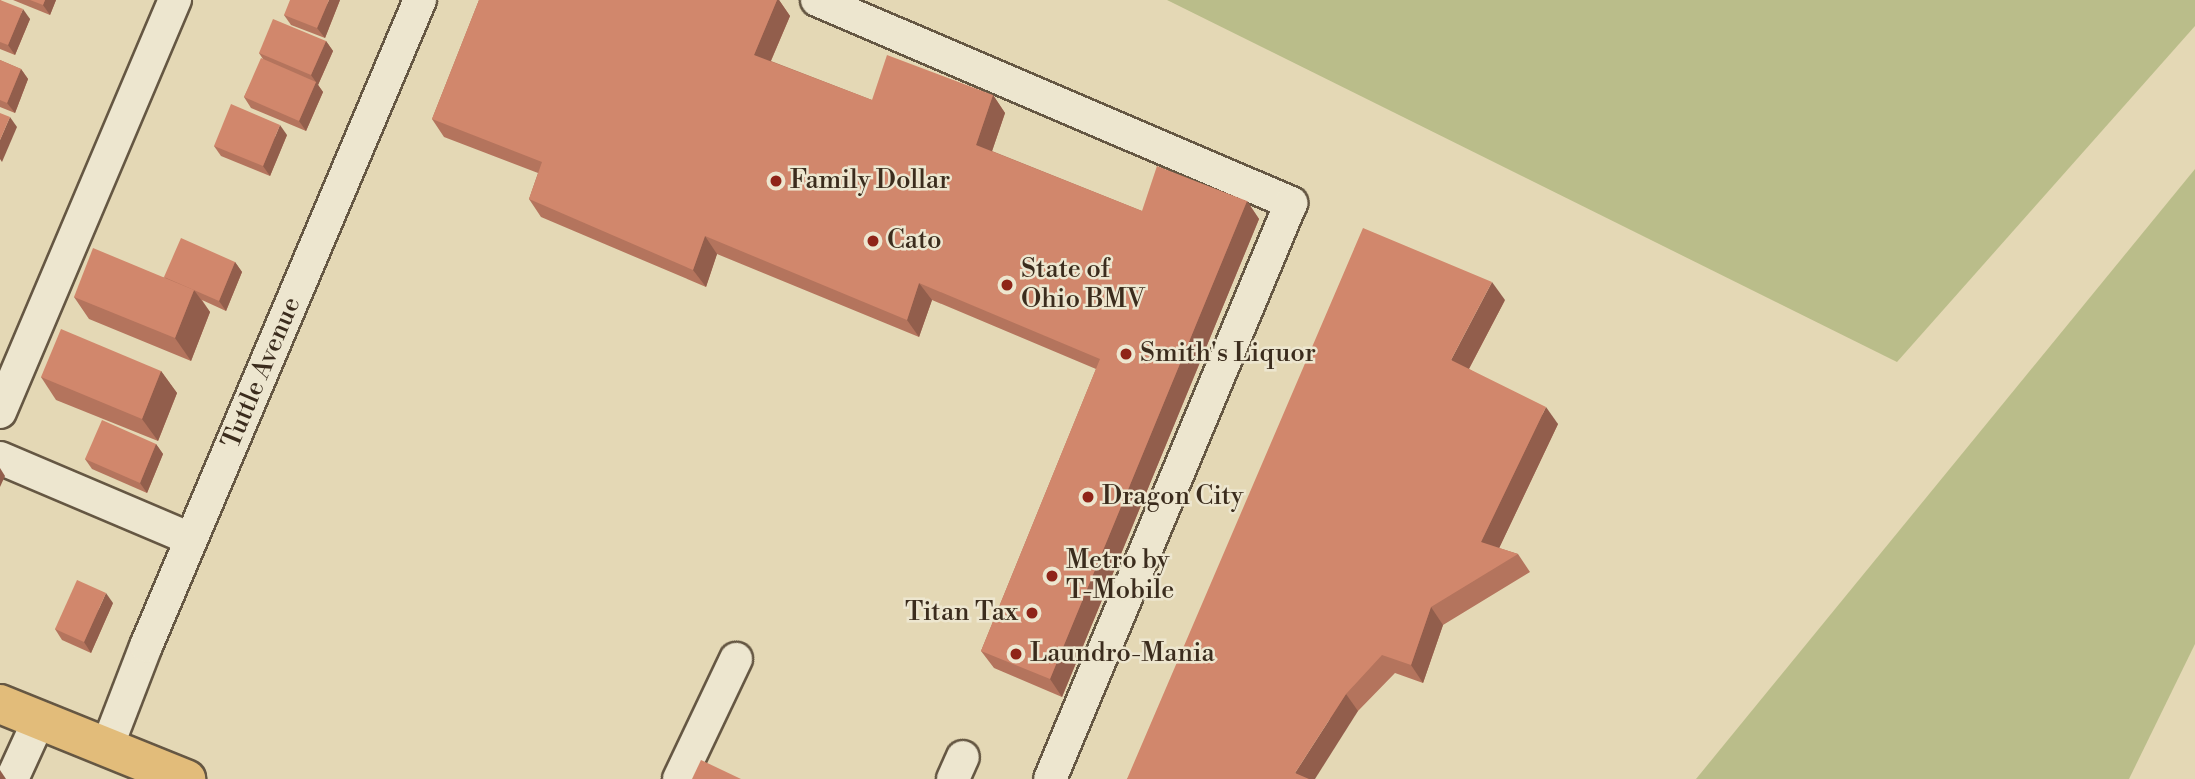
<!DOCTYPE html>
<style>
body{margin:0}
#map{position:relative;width:2195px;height:779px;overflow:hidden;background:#e4d8b5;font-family:"Libre Bodoni",serif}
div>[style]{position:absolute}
.green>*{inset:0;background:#babd8a}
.roads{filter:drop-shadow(2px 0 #655743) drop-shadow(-2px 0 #655743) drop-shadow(0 2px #655743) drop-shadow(0 -2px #655743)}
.minor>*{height:32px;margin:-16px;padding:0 16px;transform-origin:16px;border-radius:16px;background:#ede6cf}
.major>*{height:38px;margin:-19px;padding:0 19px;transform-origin:19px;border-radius:19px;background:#e2bc7a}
.wall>*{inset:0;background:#b4745d}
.shaded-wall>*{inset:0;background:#925e4c}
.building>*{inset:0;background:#d1876c}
.dots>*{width:19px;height:19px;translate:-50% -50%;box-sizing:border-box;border:4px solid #ede6cf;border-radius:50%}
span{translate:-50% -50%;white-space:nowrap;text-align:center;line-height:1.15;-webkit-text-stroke:5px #ede6cf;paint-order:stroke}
.poi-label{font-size:26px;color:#3b2c1d}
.left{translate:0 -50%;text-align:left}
.right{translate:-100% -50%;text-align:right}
.street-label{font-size:26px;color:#3b2c1d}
</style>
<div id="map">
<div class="green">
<div style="clip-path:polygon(1167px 0,2195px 0,2195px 26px,1897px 362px)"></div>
<div style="clip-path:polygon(2195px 169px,2195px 644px,2129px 779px,1696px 779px)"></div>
</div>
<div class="roads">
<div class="minor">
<div style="left:817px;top:0;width:516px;rotate:23.18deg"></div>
<div style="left:1291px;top:203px;width:624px;rotate:112.7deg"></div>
<div style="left:0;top:412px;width:448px;rotate:-67deg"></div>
<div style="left:0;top:458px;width:207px;rotate:23deg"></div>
<div style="left:107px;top:747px;width:108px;rotate:-68.9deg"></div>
<div style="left:146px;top:646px;width:702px;rotate:-67.02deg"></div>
<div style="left:12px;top:779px;width:65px;rotate:-65.4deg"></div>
<div style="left:679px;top:779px;width:133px;rotate:-64.6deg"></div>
<div style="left:953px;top:779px;width:24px;rotate:-66deg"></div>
</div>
<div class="major">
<div style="left:0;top:704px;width:201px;rotate:22deg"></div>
</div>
</div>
<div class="wall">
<div style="clip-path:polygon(0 0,30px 19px,15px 55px,0 49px)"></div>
<div style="clip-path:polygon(13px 0,56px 0,50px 15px)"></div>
<div style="clip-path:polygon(340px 0,325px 38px,291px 25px,284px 15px)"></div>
<div style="clip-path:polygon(479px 0,779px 0,790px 16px,771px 61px,872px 100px,993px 95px,1005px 113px,992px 151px,1142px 211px,1247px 201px,1259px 219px,1062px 697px,994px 668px,981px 651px,1096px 369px,932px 300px,919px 337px,717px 254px,706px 287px,541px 217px,529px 199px,538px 173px,444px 137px,432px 119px)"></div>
<div style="clip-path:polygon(326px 41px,333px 51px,318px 85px,323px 92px,306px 131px,251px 108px,244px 97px,263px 59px,259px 53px)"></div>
<div style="clip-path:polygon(0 60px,21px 69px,28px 79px,15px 113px,0 107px)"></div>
<div style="clip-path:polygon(287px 135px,270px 176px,221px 156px,214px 146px)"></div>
<div style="clip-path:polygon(235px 262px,242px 272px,226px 311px,202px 300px,210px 312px,191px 361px,89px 319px,74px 297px)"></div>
<div style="clip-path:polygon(1505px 300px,1469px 369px,1558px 424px,1499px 548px,1518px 554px,1530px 572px,1443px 625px,1423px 683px,1395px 673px,1358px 711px,1127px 779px)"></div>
<div style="clip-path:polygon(161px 371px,177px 393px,158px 441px,56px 400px,41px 377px)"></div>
<div style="clip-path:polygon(156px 444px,163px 454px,147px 493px,92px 469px,85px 459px)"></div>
<div style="clip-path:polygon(113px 603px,91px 653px,62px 640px,55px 629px)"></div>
</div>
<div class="shaded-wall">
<div style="clip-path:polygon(45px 0,56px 0,50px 15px,43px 5px)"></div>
<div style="clip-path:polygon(329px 0,340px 0,325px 38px,317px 28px)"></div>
<div style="clip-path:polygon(777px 0,779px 0,790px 16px,766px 72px,754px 55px)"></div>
<div style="clip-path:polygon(23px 9px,30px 19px,15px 55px,8px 45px)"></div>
<div style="clip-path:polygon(326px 41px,333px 51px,318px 85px,311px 75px)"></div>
<div style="clip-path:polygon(21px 69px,28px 79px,15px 113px,7px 103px)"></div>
<div style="clip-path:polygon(316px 82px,323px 92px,306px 131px,299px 121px)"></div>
<div style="clip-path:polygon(993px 95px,1005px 113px,988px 163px,976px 145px)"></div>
<div style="clip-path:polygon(10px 117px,17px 127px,2px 162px,0 159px,0 140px)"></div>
<div style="clip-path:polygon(280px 125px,287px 135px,270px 176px,263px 166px)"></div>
<div style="clip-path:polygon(1247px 201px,1259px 219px,1062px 697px,1050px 679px)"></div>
<div style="clip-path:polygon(705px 236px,717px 254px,706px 287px,693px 270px)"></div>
<div style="clip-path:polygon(235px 262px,242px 272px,226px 311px,219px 301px)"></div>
<div style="clip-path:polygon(1492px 282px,1505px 300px,1464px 378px,1451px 360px)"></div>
<div style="clip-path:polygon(919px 283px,932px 300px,919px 337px,907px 320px)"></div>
<div style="clip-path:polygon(194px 290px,210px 312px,191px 361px,175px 338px)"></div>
<div style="clip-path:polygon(161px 371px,177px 393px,158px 441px,142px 419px)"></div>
<div style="clip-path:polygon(1546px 407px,1558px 424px,1494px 559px,1481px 542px)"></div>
<div style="clip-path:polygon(156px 444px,163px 454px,147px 493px,140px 483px)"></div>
<div style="clip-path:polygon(0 468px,5px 476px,0 487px)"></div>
<div style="clip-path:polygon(106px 593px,113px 603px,91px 653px,84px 642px)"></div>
<div style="clip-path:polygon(1431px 607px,1443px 625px,1423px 683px,1411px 665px)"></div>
<div style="clip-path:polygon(1346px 694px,1358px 711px,1315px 779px,1299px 779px,1295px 773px)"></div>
<div style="clip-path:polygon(0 770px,6px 779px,0 779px)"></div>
</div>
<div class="building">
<div style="clip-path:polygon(0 0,23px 9px,8px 45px,0 42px)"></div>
<div style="clip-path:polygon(30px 0,45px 0,43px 5px)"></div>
<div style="clip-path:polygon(290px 0,329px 0,317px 28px,284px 15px)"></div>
<div style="clip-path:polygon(479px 0,777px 0,754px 55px,872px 100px,887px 55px,993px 95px,976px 145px,1142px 211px,1157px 166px,1247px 201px,1050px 679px,981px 651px,1100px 359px,919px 283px,907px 320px,705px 236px,693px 270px,529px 199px,542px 162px,432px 119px)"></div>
<div style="clip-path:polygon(273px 19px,326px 41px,311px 75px,259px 53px)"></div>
<div style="clip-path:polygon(261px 58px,316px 82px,299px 121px,244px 97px)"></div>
<div style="clip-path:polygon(0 60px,21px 69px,7px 103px,0 100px)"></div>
<div style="clip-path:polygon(231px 104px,280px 125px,263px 166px,214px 146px)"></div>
<div style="clip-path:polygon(0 113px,10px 117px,0 140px)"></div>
<div style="clip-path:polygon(1363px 228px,1492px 282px,1451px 360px,1546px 407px,1481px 542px,1518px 554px,1431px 607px,1411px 665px,1382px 655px,1346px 694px,1295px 773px,1309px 779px,1127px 779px)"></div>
<div style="clip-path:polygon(181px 238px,235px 262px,219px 301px,164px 277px)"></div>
<div style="clip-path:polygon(93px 248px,194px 290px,175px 338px,74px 297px)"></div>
<div style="clip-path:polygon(61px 329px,161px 371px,142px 419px,41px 377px)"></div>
<div style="clip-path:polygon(102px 420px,156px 444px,140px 483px,85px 459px)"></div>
<div style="clip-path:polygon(77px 580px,106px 593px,84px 642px,55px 629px)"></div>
<div style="clip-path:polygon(701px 760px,741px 779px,692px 779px)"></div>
</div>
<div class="dots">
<div style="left:776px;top:181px;background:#8f2418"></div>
<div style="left:873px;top:241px;background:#8f2418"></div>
<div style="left:1007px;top:285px;background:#8f2418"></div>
<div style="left:1126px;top:354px;background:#8f2418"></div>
<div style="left:1088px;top:497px;background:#8f2418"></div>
<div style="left:1052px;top:576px;background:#8f2418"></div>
<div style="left:1032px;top:613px;background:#8f2418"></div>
<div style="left:1016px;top:654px;background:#8f2418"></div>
</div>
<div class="poi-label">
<span class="left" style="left:790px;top:181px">Family Dollar</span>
<span class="left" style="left:887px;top:241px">Cato</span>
<span class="left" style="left:1021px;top:285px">State of<br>Ohio BMV</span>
<span class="left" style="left:1140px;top:354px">Smith's Liquor</span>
<span class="left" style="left:1102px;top:497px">Dragon City</span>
<span class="left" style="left:1066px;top:576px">Metro by<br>T-Mobile</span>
<span class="right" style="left:1018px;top:613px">Titan Tax</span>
<span class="left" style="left:1030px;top:654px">Laundro-Mania</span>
</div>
<div class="street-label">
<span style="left:262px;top:373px;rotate:-67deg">Tuttle Avenue</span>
</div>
</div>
